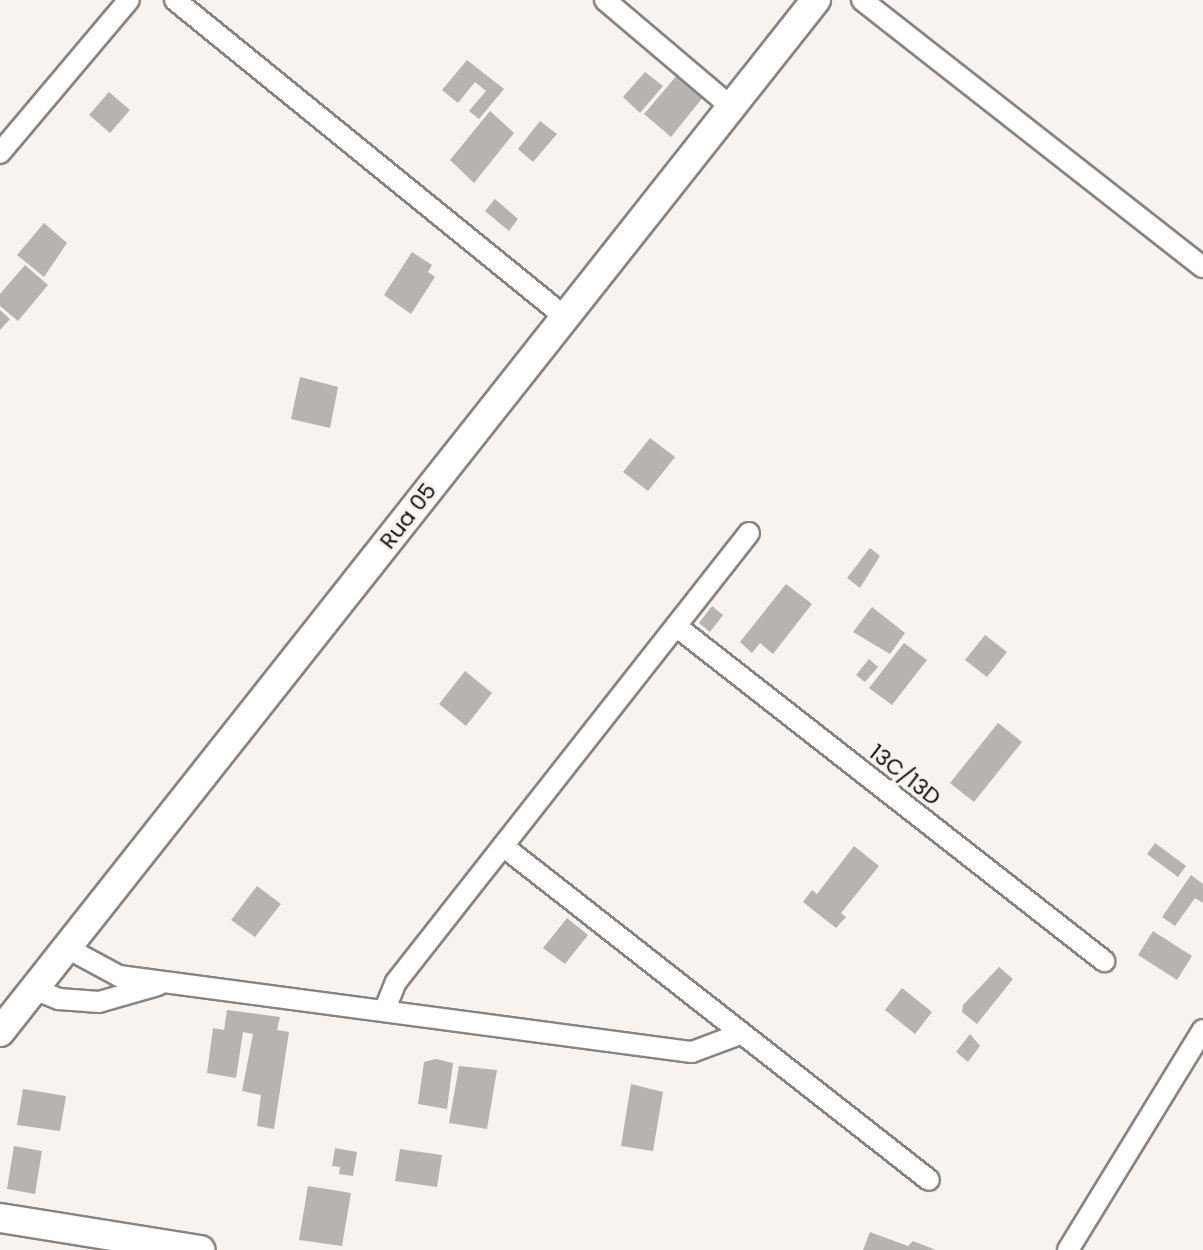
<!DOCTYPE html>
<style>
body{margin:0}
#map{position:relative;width:1203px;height:1250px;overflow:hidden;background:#f8f3ee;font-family:Poppins,sans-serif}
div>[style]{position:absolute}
.building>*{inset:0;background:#b8b3af}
.roads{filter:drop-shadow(2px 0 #898480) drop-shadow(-2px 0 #898480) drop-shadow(0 2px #898480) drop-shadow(0 -2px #898480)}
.street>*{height:20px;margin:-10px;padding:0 10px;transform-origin:10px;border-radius:10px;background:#fff}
.secondary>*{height:28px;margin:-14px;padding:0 14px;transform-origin:14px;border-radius:14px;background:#fff}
span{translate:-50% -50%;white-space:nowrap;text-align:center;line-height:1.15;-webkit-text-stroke:7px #f8f3ee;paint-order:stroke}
.street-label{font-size:22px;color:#12100f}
</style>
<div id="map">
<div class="building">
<div style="clip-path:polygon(467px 60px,504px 89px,479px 119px,469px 111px,486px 91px,475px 82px,458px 103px,442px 90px)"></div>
<div style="clip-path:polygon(645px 72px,663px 86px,640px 113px,623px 97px)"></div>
<div style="clip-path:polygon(678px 74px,704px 96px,671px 137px,644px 114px)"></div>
<div style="clip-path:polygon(109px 92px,130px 110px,110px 133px,89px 115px)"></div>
<div style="clip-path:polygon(490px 111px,514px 133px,474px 183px,450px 160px)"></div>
<div style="clip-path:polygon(540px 121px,557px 134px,533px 162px,518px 149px)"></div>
<div style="clip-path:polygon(495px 199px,518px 219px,509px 231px,485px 211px)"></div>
<div style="clip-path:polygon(44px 223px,67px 243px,44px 277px,17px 255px)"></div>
<div style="clip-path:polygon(412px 252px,432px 265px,428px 272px,435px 277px,411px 314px,384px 295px)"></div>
<div style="clip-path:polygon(25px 265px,48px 285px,18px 321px,0 306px,0 294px)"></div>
<div style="clip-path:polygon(0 310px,10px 319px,0 330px)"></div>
<div style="clip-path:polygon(300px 377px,338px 387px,330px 428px,291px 419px)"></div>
<div style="clip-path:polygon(650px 438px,675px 457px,648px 491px,623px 472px)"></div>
<div style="clip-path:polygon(870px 548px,880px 556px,860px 588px,847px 578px)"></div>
<div style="clip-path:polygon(786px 584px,812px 604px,773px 654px,760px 643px,752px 653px,740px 642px)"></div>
<div style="clip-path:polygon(712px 606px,723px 615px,710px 632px,699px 623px)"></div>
<div style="clip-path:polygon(872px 607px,905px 633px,890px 654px,853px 632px)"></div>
<div style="clip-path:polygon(985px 635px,1007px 652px,987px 677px,965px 660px)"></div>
<div style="clip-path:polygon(904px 643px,927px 660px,892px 705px,869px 688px)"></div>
<div style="clip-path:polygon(869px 659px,878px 667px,865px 682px,856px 675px)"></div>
<div style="clip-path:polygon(465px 671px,492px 693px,466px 726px,439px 704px)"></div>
<div style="clip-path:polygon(998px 723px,1022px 742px,974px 802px,950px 783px)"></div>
<div style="clip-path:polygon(1155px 843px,1186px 866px,1178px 877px,1147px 854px)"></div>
<div style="clip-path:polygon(854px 846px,879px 866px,841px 913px,846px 917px,836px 928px,803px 902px,812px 890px,817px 894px)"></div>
<div style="clip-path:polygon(1191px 875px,1203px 884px,1203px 903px,1195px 898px,1175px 926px,1162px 917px)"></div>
<div style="clip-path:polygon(257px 886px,281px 904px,255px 937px,231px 920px)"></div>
<div style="clip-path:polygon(567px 918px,588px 935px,565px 964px,543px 948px)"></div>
<div style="clip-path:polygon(1153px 931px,1192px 956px,1177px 980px,1138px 955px)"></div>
<div style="clip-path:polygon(999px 967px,1013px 979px,977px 1024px,962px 1012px,963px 1005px)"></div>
<div style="clip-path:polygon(902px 988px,932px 1012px,915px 1034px,885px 1010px)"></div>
<div style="clip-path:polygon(227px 1010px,280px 1017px,277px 1030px,289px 1032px,274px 1129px,257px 1126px,261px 1095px,242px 1091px,253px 1034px,243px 1032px,236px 1078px,207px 1073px,213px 1028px,224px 1030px)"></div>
<div style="clip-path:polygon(970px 1034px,980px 1046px,968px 1062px,956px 1052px)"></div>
<div style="clip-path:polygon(436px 1059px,453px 1063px,447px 1109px,418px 1104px,424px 1062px)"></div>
<div style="clip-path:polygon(459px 1066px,497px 1070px,487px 1129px,449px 1123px)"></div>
<div style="clip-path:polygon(631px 1084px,663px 1092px,653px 1151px,621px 1146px)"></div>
<div style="clip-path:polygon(23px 1089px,66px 1096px,60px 1131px,17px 1125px)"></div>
<div style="clip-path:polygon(14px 1146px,42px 1151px,35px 1194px,7px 1189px)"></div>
<div style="clip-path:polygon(335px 1148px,357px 1152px,353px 1176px,339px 1174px,340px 1167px,332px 1166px)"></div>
<div style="clip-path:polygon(400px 1149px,442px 1155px,437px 1187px,395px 1181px)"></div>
<div style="clip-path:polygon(308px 1186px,351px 1193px,342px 1246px,299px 1240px)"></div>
<div style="clip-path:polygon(870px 1232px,908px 1246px,913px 1241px,936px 1250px,863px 1250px)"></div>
</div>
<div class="roads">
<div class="street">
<div style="left:175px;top:0;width:503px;rotate:39.1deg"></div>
<div style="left:605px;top:0;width:165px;rotate:40.3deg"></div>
<div style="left:862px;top:0;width:433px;rotate:38.1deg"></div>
<div style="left:0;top:153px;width:200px;rotate:-49.9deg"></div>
<div style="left:676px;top:626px;width:544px;rotate:38.05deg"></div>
<div style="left:503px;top:846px;width:541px;rotate:38.1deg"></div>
<div style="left:67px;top:948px;width:59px;rotate:28.3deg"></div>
<div style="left:119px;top:976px;width:578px;rotate:7.56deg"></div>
<div style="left:692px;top:1052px;width:51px;rotate:-20.6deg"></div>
<div style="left:34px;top:989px;width:27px;rotate:22deg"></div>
<div style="left:59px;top:999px;width:40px;rotate:4.3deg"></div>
<div style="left:99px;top:1002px;width:61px;rotate:-16.1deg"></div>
<div style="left:385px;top:1009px;width:29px;rotate:-68deg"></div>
<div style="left:396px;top:982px;width:571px;rotate:-51.83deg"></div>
<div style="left:1068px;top:1250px;width:258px;rotate:-58.5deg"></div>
</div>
<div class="secondary">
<div style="left:0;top:1032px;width:1316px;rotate:-51.67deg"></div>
<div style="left:0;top:1218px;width:203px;rotate:9.1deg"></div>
</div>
</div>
<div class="street-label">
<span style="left:408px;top:516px;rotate:-52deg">Rua 05</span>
<span style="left:905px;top:775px;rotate:38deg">13C/13D</span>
</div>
</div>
